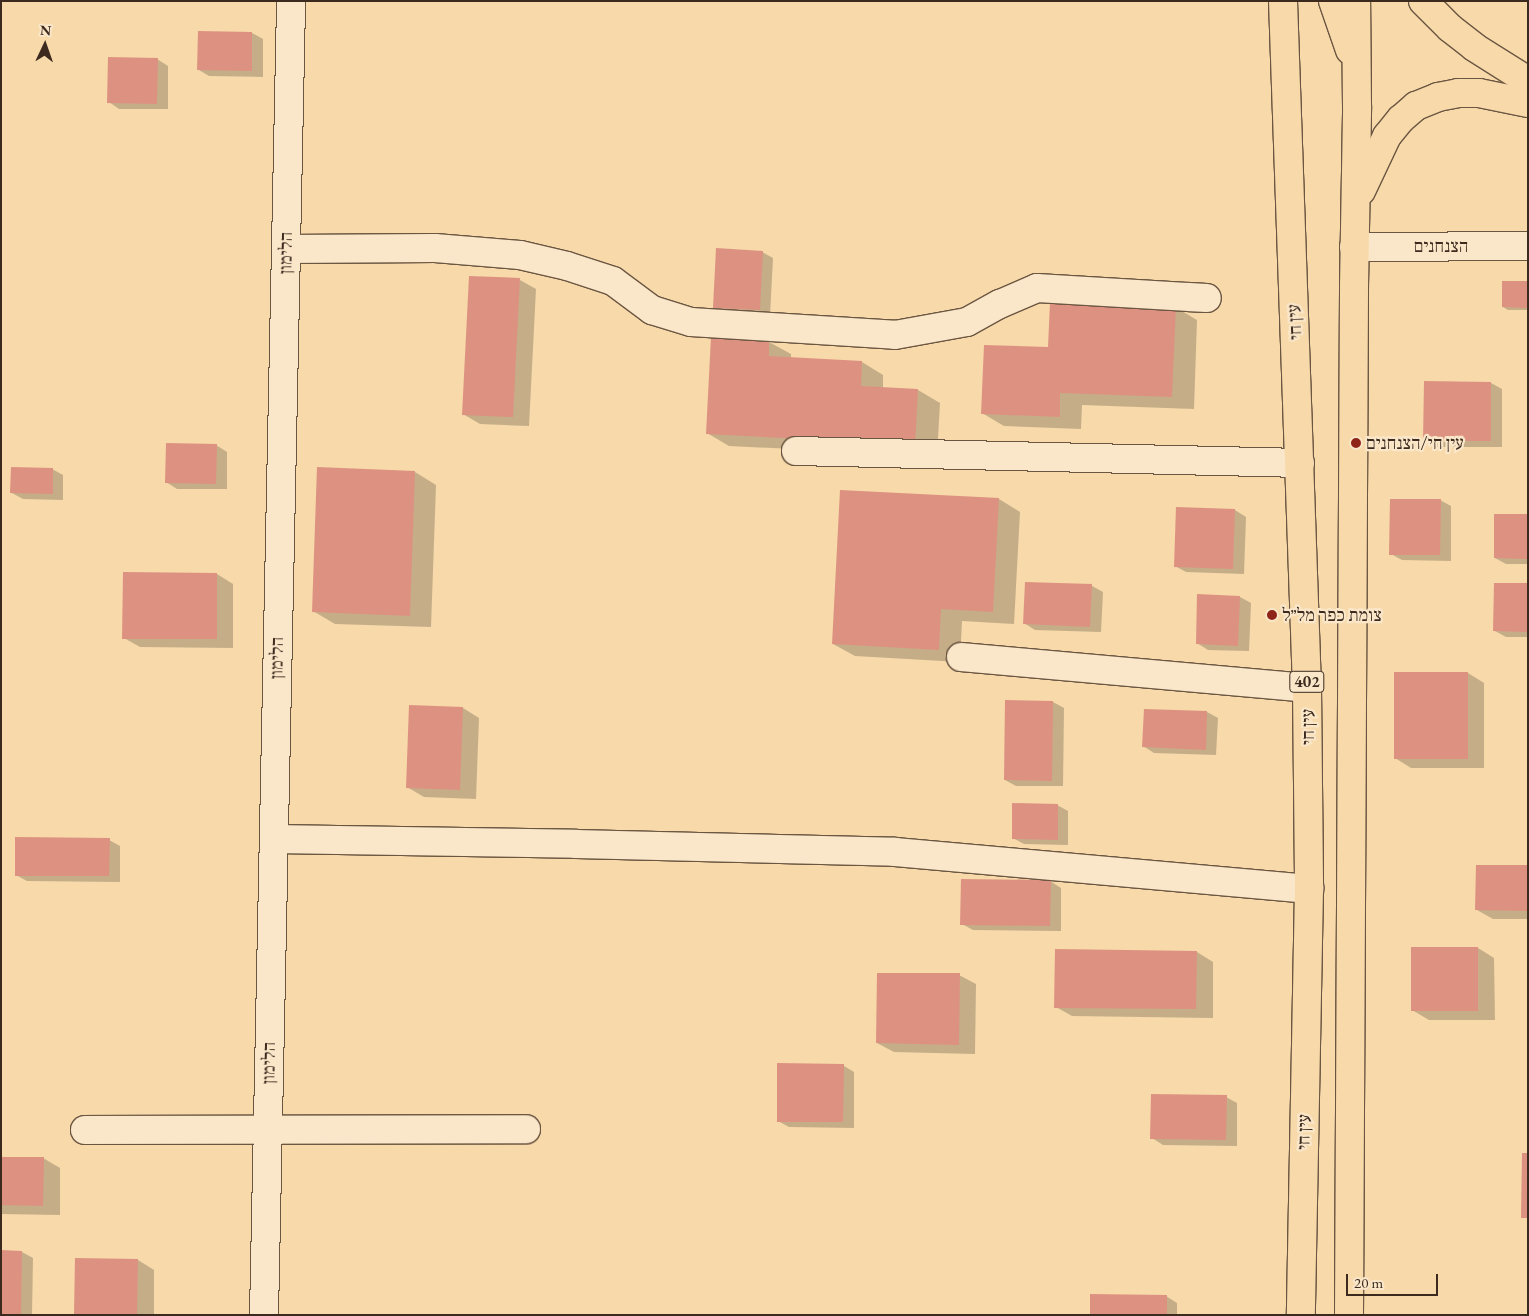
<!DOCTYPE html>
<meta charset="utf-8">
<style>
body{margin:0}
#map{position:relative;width:1529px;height:1316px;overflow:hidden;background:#f7d9aa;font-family:"EB Garamond","Frank Ruhl Libre",serif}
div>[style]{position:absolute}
.shadow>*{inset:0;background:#0003}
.building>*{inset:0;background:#dd9281}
.roads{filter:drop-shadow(1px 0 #6b5642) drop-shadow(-1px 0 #6b5642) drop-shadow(0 1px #6b5642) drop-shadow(0 -1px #6b5642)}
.minor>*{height:28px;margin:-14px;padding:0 14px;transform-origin:14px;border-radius:14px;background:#fae6c8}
.major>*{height:28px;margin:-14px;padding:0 14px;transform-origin:14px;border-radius:14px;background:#f7d9aa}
.dots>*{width:14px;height:14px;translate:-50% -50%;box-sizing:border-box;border:2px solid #fae6c8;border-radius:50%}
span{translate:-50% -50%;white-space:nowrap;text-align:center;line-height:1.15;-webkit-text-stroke:4.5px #fae6c8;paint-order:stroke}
.shield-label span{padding:1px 4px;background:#fae6c8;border:1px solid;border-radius:4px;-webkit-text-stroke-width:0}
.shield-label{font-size:16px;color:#3c2a1f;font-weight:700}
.street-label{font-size:18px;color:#3c2a1f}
.poi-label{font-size:18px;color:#3c2a1f}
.left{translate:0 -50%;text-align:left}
.frame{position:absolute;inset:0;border:2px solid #3c2a1f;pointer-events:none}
.north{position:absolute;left:20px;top:20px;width:50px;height:50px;-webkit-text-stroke:4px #fae6c8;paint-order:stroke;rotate:3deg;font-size:14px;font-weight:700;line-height:20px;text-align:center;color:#3c2a1f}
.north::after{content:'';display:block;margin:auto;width:18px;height:22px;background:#3c2a1f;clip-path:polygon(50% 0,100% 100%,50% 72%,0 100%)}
.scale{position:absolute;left:1346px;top:1274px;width:92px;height:22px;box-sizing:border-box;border:2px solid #3c2a1f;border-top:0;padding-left:6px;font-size:15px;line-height:18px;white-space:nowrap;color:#3c2a1f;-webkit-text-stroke:4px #fae6c8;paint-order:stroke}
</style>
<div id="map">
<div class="shadow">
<div style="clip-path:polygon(252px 33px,263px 39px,263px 77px,209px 76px,199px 70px)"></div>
<div style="clip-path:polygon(157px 59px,168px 66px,168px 109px,119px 109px,109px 102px)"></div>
<div style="clip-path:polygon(762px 252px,773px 258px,770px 316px,725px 313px,714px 307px)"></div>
<div style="clip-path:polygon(520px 280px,536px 289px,529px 426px,480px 424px,463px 414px)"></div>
<div style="clip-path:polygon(1528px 283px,1528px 310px,1508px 310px,1503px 307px)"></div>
<div style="clip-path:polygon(1175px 307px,1197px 320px,1194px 409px,1082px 405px,1081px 429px,1004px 426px,982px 413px,1050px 349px)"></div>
<div style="clip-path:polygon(712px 339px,769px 342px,791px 354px,791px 359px,862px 362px,883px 375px,883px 388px,918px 390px,940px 403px,937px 456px,729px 446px,707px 433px)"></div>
<div style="clip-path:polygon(1491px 383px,1502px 389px,1502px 447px,1436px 447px,1425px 440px)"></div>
<div style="clip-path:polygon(216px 445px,227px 452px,227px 489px,177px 489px,166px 482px)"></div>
<div style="clip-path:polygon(52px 469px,63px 475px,63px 500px,23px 499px,12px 493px)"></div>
<div style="clip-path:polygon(415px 472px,436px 485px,431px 627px,335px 624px,313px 611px)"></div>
<div style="clip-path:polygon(999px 499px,1020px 512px,1014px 624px,962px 621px,960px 662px,855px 656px,833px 644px)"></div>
<div style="clip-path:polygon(1440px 500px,1451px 506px,1451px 561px,1402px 560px,1391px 554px)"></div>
<div style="clip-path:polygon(1177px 508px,1235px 510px,1246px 517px,1244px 574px,1186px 572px,1175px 566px)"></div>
<div style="clip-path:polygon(1528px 515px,1528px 564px,1506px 564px,1495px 558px)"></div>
<div style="clip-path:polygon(217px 574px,233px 584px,233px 648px,140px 647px,124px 638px)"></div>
<div style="clip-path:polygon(1528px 584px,1528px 637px,1506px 637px,1495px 631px)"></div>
<div style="clip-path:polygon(1092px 586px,1103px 592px,1101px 632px,1035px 630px,1024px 623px)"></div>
<div style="clip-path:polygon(1198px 595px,1240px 597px,1251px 603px,1249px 651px,1208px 650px,1197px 643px)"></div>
<div style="clip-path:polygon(1468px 673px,1484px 683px,1484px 768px,1411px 768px,1395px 758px)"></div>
<div style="clip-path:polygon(1053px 702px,1064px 708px,1063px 786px,1016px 786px,1005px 780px)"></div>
<div style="clip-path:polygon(463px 708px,479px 718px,476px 799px,424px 797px,407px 787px)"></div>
<div style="clip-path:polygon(1207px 712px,1218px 718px,1216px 755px,1154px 753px,1143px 746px)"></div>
<div style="clip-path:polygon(1057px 805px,1068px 811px,1068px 845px,1024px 844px,1013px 838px)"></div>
<div style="clip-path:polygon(109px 840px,120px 846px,120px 882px,27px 881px,16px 875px)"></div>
<div style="clip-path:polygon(1528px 867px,1528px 919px,1493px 919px,1477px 910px)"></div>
<div style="clip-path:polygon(1050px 881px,1061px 888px,1061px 931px,973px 930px,962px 924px)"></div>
<div style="clip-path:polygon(1478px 948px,1494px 958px,1495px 1020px,1429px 1020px,1412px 1010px)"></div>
<div style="clip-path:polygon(1197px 952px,1213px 962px,1213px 1018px,1072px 1016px,1056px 1007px)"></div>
<div style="clip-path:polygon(959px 975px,976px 984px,975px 1054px,894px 1052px,877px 1043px)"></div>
<div style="clip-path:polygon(844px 1066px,854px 1072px,854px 1128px,789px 1127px,778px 1121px)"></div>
<div style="clip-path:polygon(1226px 1097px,1237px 1103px,1237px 1146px,1163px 1145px,1152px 1138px)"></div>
<div style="clip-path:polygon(1px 1158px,43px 1158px,60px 1168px,60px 1215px,1px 1214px)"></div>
<div style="clip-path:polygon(22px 1252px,33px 1258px,32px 1315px,1px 1315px)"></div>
<div style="clip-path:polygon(138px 1260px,154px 1270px,154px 1315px,76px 1315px)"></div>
<div style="clip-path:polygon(1166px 1296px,1177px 1303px,1177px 1315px,1091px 1315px)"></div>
</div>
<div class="building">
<div style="clip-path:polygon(198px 31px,252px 32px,252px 71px,197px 70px)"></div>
<div style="clip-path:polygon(108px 57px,158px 58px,157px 104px,107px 103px)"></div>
<div style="clip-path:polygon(716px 248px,763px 251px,760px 310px,713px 308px)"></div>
<div style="clip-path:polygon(469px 276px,520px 278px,513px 417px,462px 415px)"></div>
<div style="clip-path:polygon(1502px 281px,1528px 281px,1528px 308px,1502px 307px)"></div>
<div style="clip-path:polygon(1050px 302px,1176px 306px,1172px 397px,1060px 393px,1060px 417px,981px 414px,984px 345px,1048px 347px)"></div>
<div style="clip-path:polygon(711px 337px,769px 340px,769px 356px,862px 361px,861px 386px,918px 389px,915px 445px,706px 434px)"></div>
<div style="clip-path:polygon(1424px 381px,1491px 382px,1491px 441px,1423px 441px)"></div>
<div style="clip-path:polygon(166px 443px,217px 444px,216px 484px,165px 483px)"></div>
<div style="clip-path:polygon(11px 467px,53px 468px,53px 494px,10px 493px)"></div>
<div style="clip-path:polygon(317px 467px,415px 471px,410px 616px,312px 612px)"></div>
<div style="clip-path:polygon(840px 490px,999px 498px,993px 612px,941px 609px,939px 650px,832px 644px)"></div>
<div style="clip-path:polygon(1390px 499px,1441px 499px,1440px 555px,1389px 555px)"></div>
<div style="clip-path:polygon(1176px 507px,1235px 509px,1233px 569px,1174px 567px)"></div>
<div style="clip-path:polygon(1494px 514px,1528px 514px,1528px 559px,1494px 558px)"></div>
<div style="clip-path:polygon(123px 572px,217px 573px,217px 639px,122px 639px)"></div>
<div style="clip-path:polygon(1025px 582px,1092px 584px,1090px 627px,1023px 624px)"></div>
<div style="clip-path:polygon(1494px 583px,1528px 583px,1528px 632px,1493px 631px)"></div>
<div style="clip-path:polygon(1197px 594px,1240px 596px,1238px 646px,1196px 644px)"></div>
<div style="clip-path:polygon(1394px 672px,1468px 672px,1468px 759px,1394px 759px)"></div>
<div style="clip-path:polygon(1005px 700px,1053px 701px,1052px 781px,1004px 780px)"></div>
<div style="clip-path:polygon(409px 705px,463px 707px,460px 790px,406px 788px)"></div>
<div style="clip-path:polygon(1144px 709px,1207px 711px,1206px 750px,1142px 747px)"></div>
<div style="clip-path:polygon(1012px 803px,1058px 804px,1058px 840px,1012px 839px)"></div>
<div style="clip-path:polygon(15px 837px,110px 838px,109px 876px,15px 876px)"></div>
<div style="clip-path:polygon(1476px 865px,1528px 865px,1528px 911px,1475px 910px)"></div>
<div style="clip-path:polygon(961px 879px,1051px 880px,1050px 926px,960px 925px)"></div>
<div style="clip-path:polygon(1411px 947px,1478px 947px,1478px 1011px,1411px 1011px)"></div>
<div style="clip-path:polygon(1055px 949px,1197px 951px,1196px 1009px,1054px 1008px)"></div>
<div style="clip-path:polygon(877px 973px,960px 973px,959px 1045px,876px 1043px)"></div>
<div style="clip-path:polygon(777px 1063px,844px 1064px,843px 1122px,777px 1122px)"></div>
<div style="clip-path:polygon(1151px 1094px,1227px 1095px,1226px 1140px,1150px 1139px)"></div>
<div style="clip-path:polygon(1522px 1153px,1528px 1153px,1528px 1218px,1521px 1218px)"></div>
<div style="clip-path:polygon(1px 1157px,44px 1157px,43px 1206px,1px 1205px)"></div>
<div style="clip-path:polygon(1px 1250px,22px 1251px,21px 1315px,1px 1315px)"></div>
<div style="clip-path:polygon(75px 1258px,138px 1259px,137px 1315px,74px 1315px)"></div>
<div style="clip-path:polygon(1090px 1294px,1167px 1295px,1167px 1315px,1090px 1315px)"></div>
</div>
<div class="roads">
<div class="minor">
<div style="left:1354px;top:247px;width:174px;rotate:-0.3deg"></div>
<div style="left:286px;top:249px;width:149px;rotate:-0.4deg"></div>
<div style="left:435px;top:248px;width:85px;rotate:4.7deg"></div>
<div style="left:520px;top:255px;width:48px;rotate:13.2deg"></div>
<div style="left:567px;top:266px;width:48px;rotate:18.1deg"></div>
<div style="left:613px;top:281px;width:49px;rotate:36.6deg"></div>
<div style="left:652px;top:310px;width:41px;rotate:17.1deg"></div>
<div style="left:691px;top:322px;width:204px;rotate:3.6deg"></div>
<div style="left:895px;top:335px;width:73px;rotate:-10.2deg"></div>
<div style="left:967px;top:322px;width:38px;rotate:-29deg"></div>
<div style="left:1000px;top:304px;width:40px;rotate:-23.4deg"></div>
<div style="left:1037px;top:288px;width:170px;rotate:3.4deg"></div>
<div style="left:796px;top:451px;width:504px;rotate:1.36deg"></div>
<div style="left:961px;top:657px;width:347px;rotate:5.1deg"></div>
<div style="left:274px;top:839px;width:302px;rotate:0.9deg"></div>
<div style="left:576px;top:844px;width:319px;rotate:1.4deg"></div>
<div style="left:895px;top:852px;width:416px;rotate:5.1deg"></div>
<div style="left:85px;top:1130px;width:441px;rotate:-0.1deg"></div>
<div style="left:264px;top:1315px;width:1314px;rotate:-88.82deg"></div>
</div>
<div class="major">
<div style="left:1283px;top:1px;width:687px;rotate:88deg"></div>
<div style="left:1307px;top:688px;width:201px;rotate:89.4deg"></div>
<div style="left:1309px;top:889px;width:426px;rotate:91.1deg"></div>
<div style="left:1333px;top:1px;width:52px;rotate:70.9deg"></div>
<div style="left:1423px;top:1px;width:38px;rotate:45deg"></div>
<div style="left:1450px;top:28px;width:31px;rotate:38deg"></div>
<div style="left:1474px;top:47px;width:64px;rotate:32.2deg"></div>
<div style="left:1361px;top:191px;width:61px;rotate:-64.7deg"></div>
<div style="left:1387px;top:136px;width:22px;rotate:-51deg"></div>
<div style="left:1401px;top:119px;width:20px;rotate:-41deg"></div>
<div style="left:1416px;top:106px;width:24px;rotate:-22deg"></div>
<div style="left:1438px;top:97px;width:20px;rotate:-11deg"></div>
<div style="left:1458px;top:93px;width:21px"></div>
<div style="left:1479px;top:93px;width:50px;rotate:11.5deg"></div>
<div style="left:1349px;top:1315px;width:1029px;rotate:-89.72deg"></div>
<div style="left:1354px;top:286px;width:180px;rotate:-89deg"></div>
<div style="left:1357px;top:106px;width:105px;rotate:-90.5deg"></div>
</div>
</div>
<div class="dots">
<div style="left:1356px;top:443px;background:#8f2418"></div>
<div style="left:1272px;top:615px;background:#8f2418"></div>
</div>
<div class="shield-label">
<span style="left:1307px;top:682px">402</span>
</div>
<div class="street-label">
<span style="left:1441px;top:246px">הצנחנים</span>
<span style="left:286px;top:253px;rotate:-89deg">הלימון</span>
<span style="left:1295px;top:322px;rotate:-93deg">עין חי</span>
<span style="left:277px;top:658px;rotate:-89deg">הלימון</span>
<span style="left:1308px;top:727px;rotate:-90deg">עין חי</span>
<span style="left:269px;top:1063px;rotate:-89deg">הלימון</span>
<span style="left:1304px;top:1132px;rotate:-89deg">עין חי</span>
</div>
<div class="poi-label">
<span class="left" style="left:1366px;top:443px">עין חי/הצנחנים</span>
<span class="left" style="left:1282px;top:615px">צומת כפר מל״ל</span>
</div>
<div class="frame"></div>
<div class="north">N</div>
<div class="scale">20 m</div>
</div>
